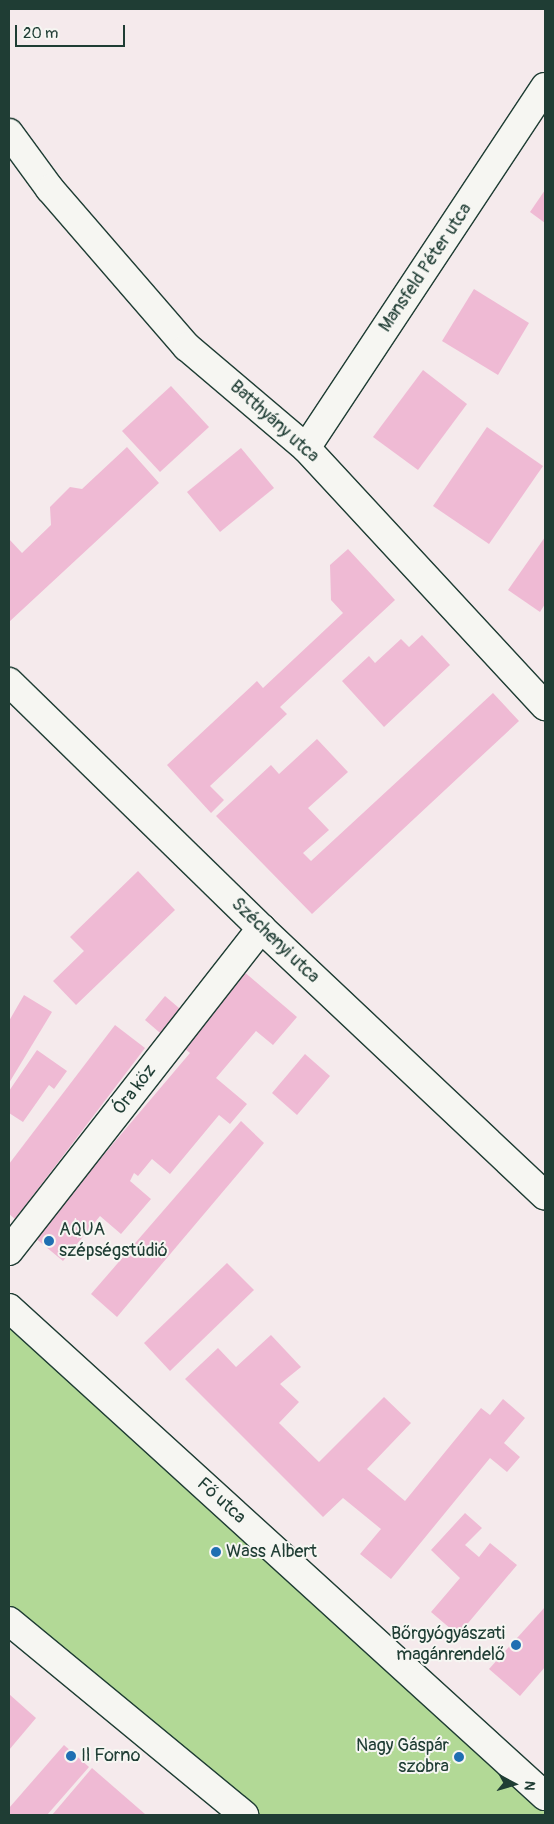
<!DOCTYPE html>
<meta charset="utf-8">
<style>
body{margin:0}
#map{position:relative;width:554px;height:1824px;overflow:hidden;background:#f5eaec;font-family:Pangolin,sans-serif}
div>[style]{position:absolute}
.green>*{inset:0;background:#b2d996}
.building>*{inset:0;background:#efbad4}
.roads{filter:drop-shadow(1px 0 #1f3d34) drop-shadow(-1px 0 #1f3d34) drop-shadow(0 1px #1f3d34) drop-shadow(0 -1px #1f3d34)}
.minor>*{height:28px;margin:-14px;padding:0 14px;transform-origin:14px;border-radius:14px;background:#f6f6f2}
.major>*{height:28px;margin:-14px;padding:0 14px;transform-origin:14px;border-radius:14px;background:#f6f6f2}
.dots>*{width:14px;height:14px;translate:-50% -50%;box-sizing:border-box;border:2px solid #f6f6f2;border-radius:50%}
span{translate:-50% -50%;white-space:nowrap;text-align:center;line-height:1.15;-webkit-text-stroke:4px #f6f6f2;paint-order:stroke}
.street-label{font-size:18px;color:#1f3d34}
.poi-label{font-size:18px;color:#1f3d34}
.left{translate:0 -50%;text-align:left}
.right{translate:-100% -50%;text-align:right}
.frame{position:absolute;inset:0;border:10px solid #1f3d34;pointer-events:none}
.north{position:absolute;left:489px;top:1759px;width:50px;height:50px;-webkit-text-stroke:4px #f6f6f2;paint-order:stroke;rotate:96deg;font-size:14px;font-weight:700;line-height:20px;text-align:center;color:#1f3d34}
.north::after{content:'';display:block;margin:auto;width:18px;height:22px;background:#1f3d34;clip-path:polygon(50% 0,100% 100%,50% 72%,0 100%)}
.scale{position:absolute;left:15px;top:25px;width:110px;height:22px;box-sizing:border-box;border:2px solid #1f3d34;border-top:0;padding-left:6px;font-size:15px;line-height:18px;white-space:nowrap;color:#1f3d34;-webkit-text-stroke:4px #f6f6f2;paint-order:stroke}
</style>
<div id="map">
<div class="green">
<div style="clip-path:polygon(9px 1308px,545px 1796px,545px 1815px,244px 1815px,9px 1621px)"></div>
</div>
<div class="building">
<div style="clip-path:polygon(545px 190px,545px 223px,530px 212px)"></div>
<div style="clip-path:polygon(474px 289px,529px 323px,498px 375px,442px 341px)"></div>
<div style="clip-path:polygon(423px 370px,467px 404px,418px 470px,373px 437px)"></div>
<div style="clip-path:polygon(171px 386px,209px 427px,160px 472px,122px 431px)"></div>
<div style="clip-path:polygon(487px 427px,543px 466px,489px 544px,433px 506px)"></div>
<div style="clip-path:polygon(127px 447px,159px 483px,9px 622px,9px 539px,22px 553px,51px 525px,50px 507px,70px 487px,82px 489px)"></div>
<div style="clip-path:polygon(241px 448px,274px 488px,220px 532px,187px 492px)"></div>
<div style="clip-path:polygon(545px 537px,545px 604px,540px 612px,508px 590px)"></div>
<div style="clip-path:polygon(348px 549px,395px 600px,280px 707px,287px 714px,210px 786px,224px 800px,211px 813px,167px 765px,257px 681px,263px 688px,343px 613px,331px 600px,330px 565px)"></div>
<div style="clip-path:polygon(422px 635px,450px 665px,384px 727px,342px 681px,369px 656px,375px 663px,401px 639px,409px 647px)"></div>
<div style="clip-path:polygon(493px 693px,519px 721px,312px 914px,216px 816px,271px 765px,279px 774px,317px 739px,348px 772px,308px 808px,329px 830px,303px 853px,311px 861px)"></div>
<div style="clip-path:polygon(138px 871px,175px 910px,76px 1005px,53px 981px,84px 951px,70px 937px)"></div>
<div style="clip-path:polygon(242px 970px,297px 1017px,273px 1045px,256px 1031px,216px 1078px,247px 1104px,230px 1124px,219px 1115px,170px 1174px,152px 1159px,138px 1176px,134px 1173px,130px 1181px,151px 1199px,121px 1234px,100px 1216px,63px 1261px,34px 1237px,190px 1053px,179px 1044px)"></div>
<div style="clip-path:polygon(24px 995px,52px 1012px,9px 1083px,9px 1021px)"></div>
<div style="clip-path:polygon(165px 996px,186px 1014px,166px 1038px,145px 1020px)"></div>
<div style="clip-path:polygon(115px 1025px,145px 1048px,15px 1219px,9px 1214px,9px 1164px)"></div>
<div style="clip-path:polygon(37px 1050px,67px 1071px,54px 1089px,49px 1085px,23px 1122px,9px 1113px,9px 1091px)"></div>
<div style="clip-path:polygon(305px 1054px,330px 1076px,297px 1115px,272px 1093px)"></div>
<div style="clip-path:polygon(241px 1121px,264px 1143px,117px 1317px,91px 1294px)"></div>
<div style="clip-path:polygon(227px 1263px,254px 1290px,170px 1371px,144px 1343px)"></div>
<div style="clip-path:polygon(271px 1335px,301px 1367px,280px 1384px,299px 1402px,279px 1423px,319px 1462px,384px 1397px,411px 1423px,367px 1469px,405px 1501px,481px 1408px,490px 1415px,503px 1399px,525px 1418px,504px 1443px,520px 1457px,507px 1472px,490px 1458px,391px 1579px,360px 1554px,381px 1529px,343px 1498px,323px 1517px,185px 1379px,218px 1348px,236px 1367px)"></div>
<div style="clip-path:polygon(465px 1513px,482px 1528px,465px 1545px,479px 1557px,490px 1543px,517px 1565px,458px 1635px,431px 1612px,460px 1578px,431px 1550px)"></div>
<div style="clip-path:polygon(545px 1607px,545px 1667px,520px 1696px,489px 1669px)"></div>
<div style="clip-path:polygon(9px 1694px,36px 1718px,9px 1750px)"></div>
<div style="clip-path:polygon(64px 1745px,89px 1767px,47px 1815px,9px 1815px,9px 1808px)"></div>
<div style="clip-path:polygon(92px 1768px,145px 1814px,144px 1815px,52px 1815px)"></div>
</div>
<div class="roads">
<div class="minor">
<div style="left:9px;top:133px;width:69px;rotate:53.8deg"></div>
<div style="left:50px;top:189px;width:209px;rotate:49.1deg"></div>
<div style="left:187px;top:347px;width:156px;rotate:40.3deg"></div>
<div style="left:306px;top:448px;width:352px;rotate:47.2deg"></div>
<div style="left:306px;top:448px;width:433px;rotate:-56.5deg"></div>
<div style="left:9px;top:682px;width:352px;rotate:44.3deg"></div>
<div style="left:261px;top:928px;width:390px;rotate:43.3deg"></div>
<div style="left:9px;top:1251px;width:410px;rotate:-52deg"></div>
<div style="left:9px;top:1308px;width:725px;rotate:42.32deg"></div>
</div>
<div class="major">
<div style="left:9px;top:1621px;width:305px;rotate:39.5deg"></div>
</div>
</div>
<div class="dots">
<div style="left:49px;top:1241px;background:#1f6fb2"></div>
<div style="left:216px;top:1552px;background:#1f6fb2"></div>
<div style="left:516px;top:1645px;background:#1f6fb2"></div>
<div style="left:71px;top:1756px;background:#1f6fb2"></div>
<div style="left:459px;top:1757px;background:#1f6fb2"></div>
</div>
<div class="street-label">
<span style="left:426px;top:268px;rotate:-56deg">Mansfeld Péter utca</span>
<span style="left:274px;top:422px;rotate:42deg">Batthyány utca</span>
<span style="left:275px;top:941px;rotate:44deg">Széchenyi utca</span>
<span style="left:135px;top:1090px;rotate:-52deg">Óra köz</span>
<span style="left:221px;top:1501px;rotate:42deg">Fő utca</span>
</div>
<div class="poi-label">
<span class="left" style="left:59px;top:1241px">AQUA<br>szépségstúdió</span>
<span class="left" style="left:226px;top:1552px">Wass Albert</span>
<span class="right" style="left:505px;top:1645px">Bőrgyógyászati<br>magánrendelő</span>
<span class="right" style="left:449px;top:1757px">Nagy Gáspár<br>szobra</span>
<span class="left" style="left:81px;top:1756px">Il Forno</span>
</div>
<div class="frame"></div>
<div class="north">N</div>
<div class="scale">20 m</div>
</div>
